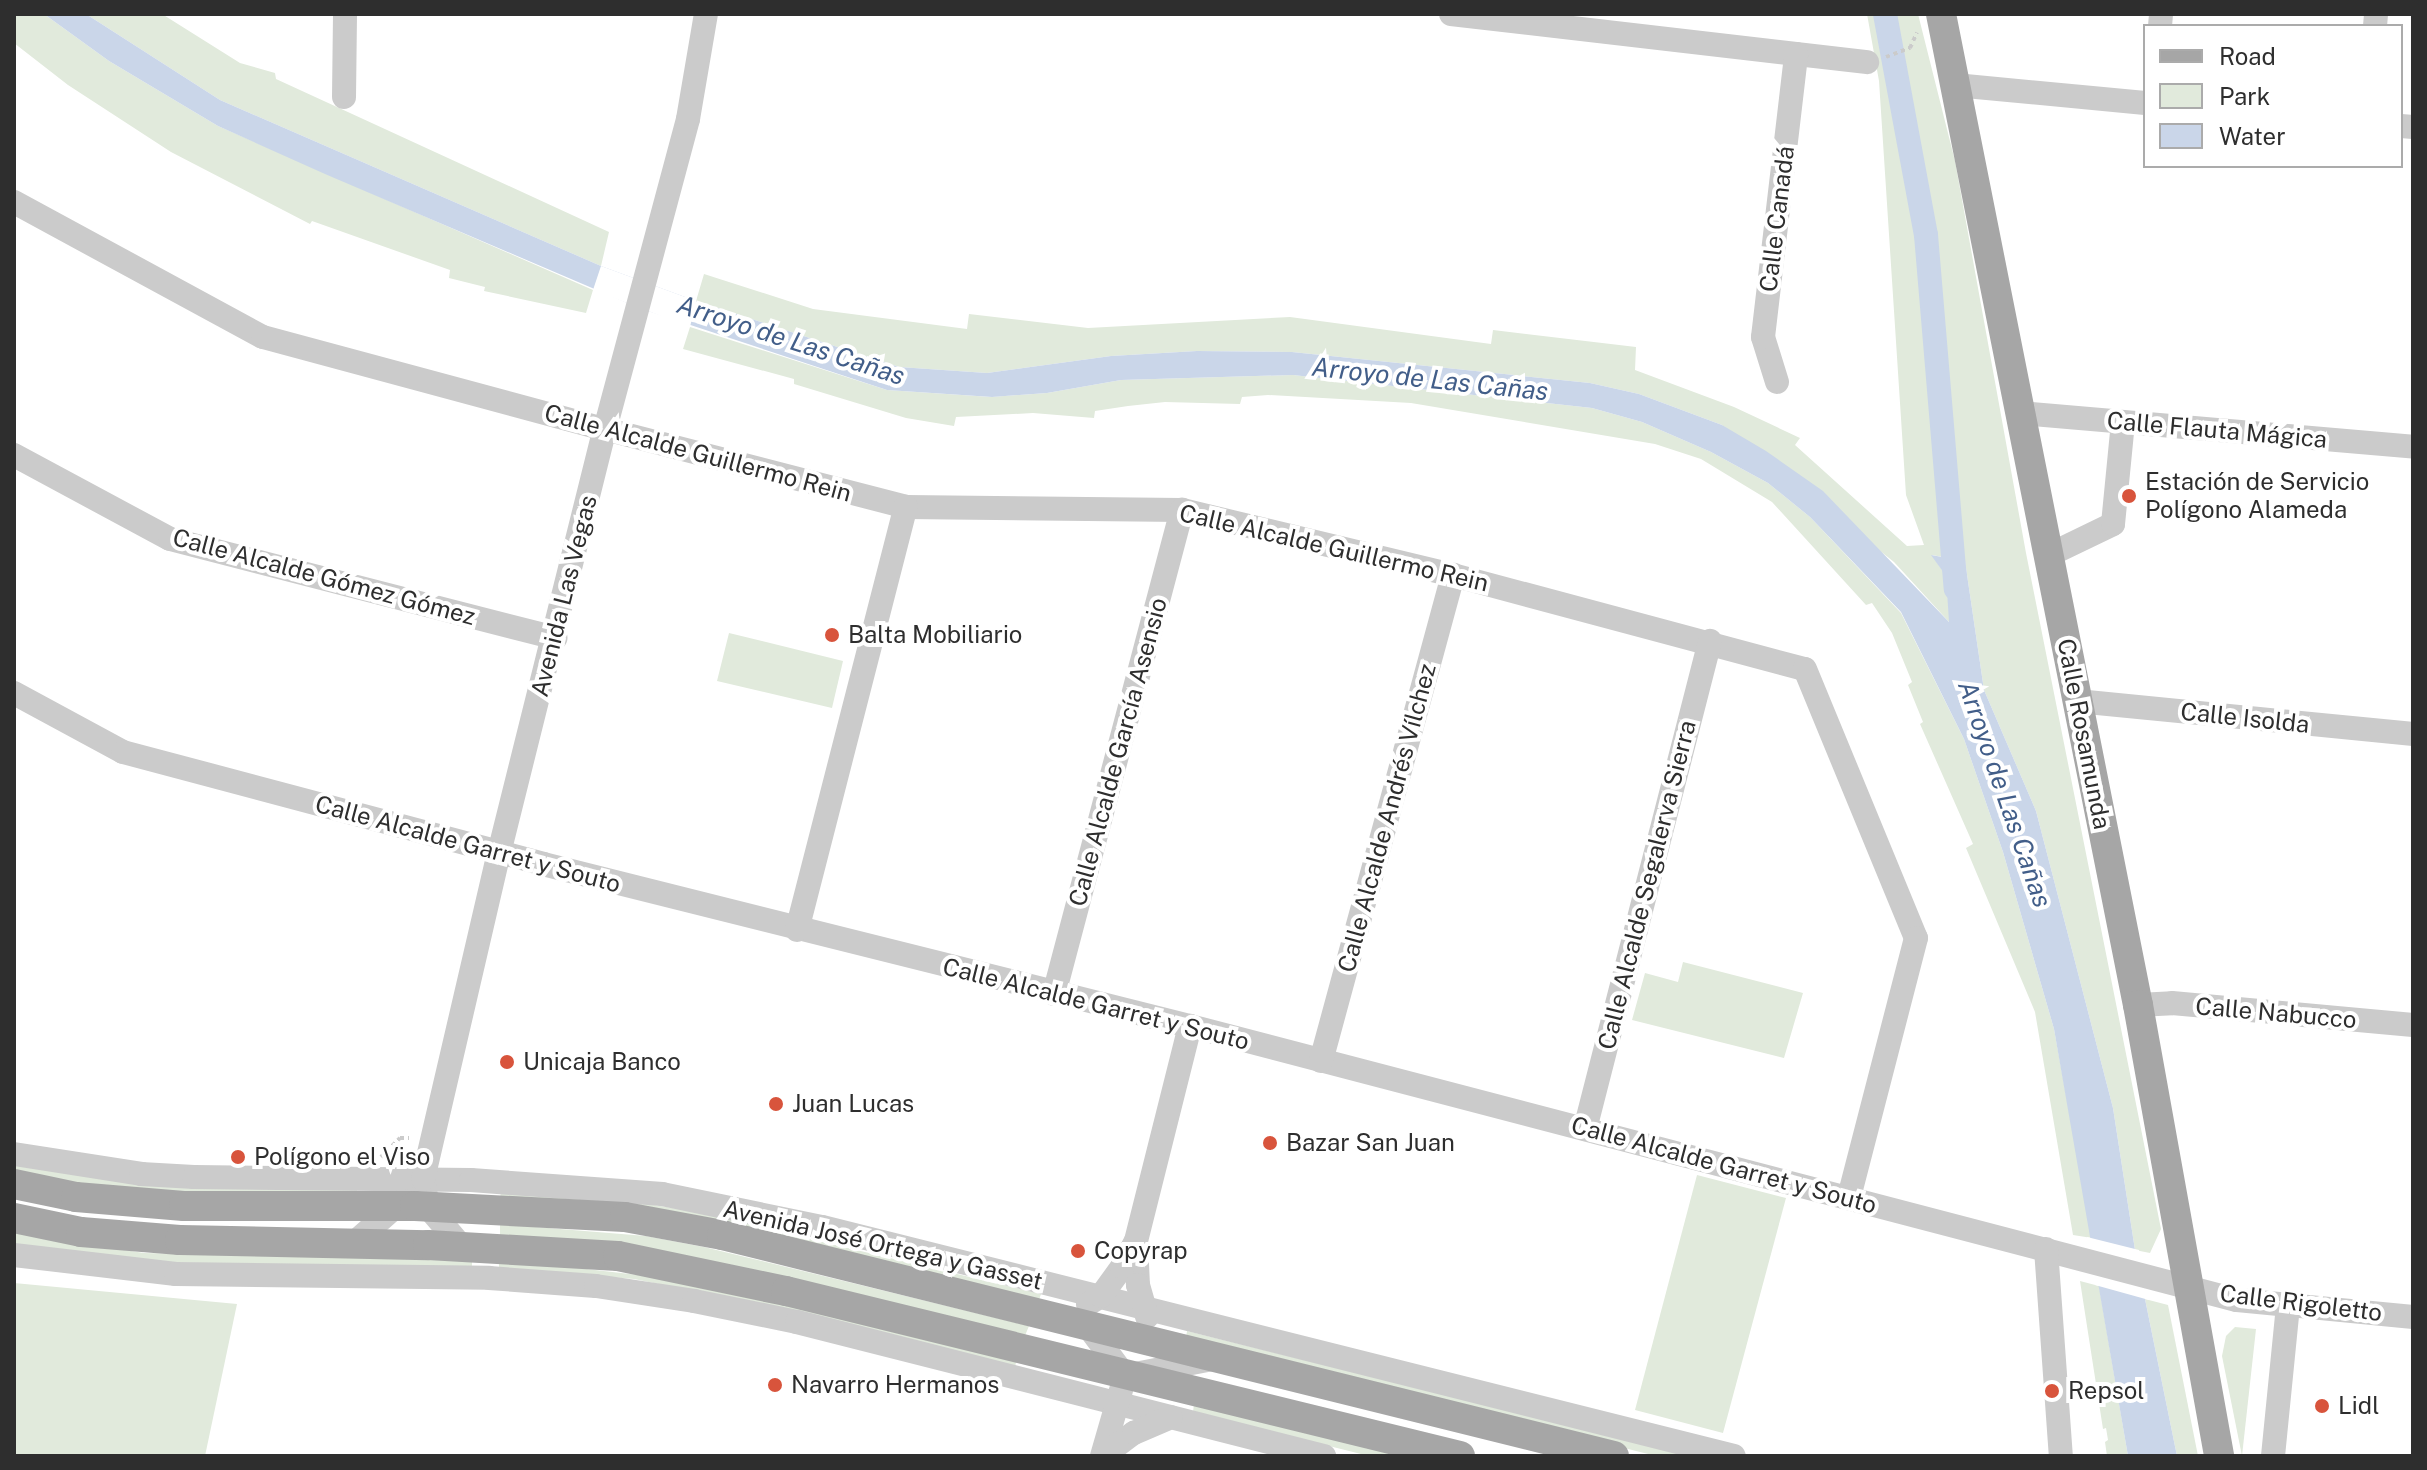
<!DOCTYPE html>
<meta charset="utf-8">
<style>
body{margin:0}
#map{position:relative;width:2427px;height:1470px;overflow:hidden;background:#fff;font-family:"Public Sans",sans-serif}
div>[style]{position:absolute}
.green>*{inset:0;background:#e1eadc}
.water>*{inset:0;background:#cad6e9}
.pier>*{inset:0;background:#fff}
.canal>*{height:24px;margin:-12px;padding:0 12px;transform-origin:12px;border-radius:12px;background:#cad6e9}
.path>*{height:4px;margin-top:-2px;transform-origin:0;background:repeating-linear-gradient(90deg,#cbcbcb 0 4px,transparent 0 8px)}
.minor>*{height:24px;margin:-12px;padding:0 12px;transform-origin:12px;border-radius:12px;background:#cbcbcb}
.major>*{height:30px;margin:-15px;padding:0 15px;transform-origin:15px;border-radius:15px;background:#a6a6a6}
.dots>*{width:22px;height:22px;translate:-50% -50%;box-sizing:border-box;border:4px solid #fff;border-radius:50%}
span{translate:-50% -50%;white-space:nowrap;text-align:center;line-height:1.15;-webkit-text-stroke:8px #fff;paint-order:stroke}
.street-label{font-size:24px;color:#2e2e2e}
.poi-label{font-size:24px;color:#2e2e2e}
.left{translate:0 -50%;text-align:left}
.water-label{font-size:26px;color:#425e89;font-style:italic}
.frame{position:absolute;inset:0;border:16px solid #2e2e2e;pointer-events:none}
.legend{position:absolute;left:2143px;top:24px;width:260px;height:144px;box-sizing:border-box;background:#fff;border:2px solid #ababab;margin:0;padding:10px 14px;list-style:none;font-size:24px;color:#2e2e2e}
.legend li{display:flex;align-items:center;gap:16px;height:40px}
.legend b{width:40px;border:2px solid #ababab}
</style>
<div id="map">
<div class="green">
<div style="clip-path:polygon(14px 14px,44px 14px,109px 61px,218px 126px,593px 290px,586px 313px,484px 291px,485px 287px,449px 278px,450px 270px,312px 221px,310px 224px,171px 152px,68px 85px,14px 43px)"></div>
<div style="clip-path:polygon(86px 14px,162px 14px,240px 63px,275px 73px,276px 79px,609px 232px,601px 266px,220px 100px)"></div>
<div style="clip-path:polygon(1867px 14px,1918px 14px,1955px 161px,2026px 553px,2161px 1229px,2150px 1253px,2135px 1250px,2113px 1108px,2036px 811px,1984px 690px,1965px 561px,1932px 555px,1946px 576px,1950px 623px,1894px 562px,1722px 425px,1639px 394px,1590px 383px,1292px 352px,1197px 351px,1111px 356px,987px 373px,899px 367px,696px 301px,704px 274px,813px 309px,967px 329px,969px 314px,1088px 328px,1290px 317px,1491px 344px,1493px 330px,1636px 347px,1635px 370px,1734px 407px,1800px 438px,1795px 445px,1907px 546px,1924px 545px,1906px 495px,1879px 81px)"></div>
<div style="clip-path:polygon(690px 327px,887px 390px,991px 397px,1047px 393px,1121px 380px,1293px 375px,1592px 408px,1642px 422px,1711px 452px,1768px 483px,1810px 517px,1901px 613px,1964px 739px,2003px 852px,2054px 1029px,2092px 1238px,2073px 1235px,2035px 1012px,1966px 848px,1973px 844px,1920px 724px,1923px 722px,1908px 685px,1912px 682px,1892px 633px,1872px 603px,1866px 605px,1772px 502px,1701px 459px,1655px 444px,1411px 403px,1268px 395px,1242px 397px,1240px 404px,1165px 402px,1128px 406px,1095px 411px,1094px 418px,1033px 413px,956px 417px,954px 426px,906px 418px,794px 384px,794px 379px,683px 349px)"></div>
<div style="clip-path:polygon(729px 633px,843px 661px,832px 708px,717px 681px)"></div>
<div style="clip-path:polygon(1683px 962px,1803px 993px,1784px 1058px,1632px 1020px,1645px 973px,1678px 982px)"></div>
<div style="clip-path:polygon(14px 1163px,357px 1187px,357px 1197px,140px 1193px,14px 1173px)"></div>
<div style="clip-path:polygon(1697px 1175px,1786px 1198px,1723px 1433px,1635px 1410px)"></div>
<div style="clip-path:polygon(501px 1190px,636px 1202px,697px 1212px,1041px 1294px,1038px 1303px,500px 1200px)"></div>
<div style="clip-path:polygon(500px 1224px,646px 1236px,704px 1247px,1029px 1326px,1024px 1338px,500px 1236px)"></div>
<div style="clip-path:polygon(14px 1233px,144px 1253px,472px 1260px,472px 1268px,146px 1262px,14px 1246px)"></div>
<div style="clip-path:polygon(499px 1259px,682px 1280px,1016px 1362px,1015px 1368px,753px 1303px,634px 1279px,499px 1268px)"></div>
<div style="clip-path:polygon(2080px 1281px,2099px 1286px,2128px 1456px,2107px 1456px,2105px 1442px,2108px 1440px,2106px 1428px,2103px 1429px)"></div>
<div style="clip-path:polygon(14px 1283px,237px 1304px,205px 1456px,14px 1456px)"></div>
<div style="clip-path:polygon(2145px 1299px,2168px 1305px,2198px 1456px,2177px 1456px)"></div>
<div style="clip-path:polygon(2235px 1327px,2256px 1329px,2242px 1456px,2222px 1356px,2226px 1336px)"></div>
<div style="clip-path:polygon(1187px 1331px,1694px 1456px,1656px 1456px,1186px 1338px)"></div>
<div style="clip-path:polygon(1194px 1404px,1405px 1456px,1369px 1456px,1193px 1412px)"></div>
</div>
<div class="water">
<div style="clip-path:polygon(44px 14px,86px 14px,220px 100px,601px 266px,696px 301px,899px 367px,987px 373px,1111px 356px,1197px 351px,1292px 352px,1590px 383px,1639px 394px,1722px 425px,1766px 451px,1823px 491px,1949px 622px,1946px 576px,1931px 555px,1965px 561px,1984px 690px,2036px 811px,2113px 1108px,2135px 1250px,2177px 1456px,2128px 1456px,2054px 1029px,2003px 852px,1964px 739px,1901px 612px,1810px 517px,1768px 483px,1711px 452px,1642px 422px,1592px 408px,1293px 375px,1121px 380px,1047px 393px,992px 397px,887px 390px,639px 308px,325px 174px,218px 126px,109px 61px)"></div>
</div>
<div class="pier">
<div style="clip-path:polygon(601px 266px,696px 301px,690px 327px,593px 290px)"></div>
<div style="clip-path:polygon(2087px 1237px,2139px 1250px,2149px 1300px,2095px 1285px)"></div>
</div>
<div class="canal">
<div style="left:1885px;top:14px;width:225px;rotate:79.5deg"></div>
<div style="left:1926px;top:235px;width:355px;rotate:85.2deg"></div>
</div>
<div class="path">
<div style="left:1886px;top:57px;width:26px;rotate:-21deg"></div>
<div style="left:1910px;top:48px;width:17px;rotate:-66deg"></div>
<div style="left:381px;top:1157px;width:27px;rotate:-45deg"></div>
<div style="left:400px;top:1138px;width:9px"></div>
</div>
<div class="minor">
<div style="left:1451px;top:14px;width:419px;rotate:6.6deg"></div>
<div style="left:2160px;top:26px;width:12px;rotate:-85deg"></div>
<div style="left:2375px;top:26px;width:12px;rotate:-85deg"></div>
<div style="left:1955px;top:85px;width:191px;rotate:5.4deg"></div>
<div style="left:344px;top:97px;width:83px;rotate:-89.3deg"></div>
<div style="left:2401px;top:126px;width:12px;rotate:5deg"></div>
<div style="left:14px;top:202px;width:283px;rotate:28.5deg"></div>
<div style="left:263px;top:337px;width:354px;rotate:15.1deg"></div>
<div style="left:605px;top:429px;width:311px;rotate:14.5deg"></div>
<div style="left:906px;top:507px;width:276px;rotate:0.6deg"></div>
<div style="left:1182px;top:510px;width:279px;rotate:13.5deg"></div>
<div style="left:1453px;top:575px;width:364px;rotate:15deg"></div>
<div style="left:1805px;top:669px;width:291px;rotate:67.6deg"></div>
<div style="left:1916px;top:938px;width:268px;rotate:104.5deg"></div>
<div style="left:1777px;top:382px;width:47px;rotate:-107.3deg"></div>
<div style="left:1763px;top:337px;width:285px;rotate:-83.3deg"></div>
<div style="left:2020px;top:413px;width:394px;rotate:4.9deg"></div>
<div style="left:14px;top:455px;width:177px;rotate:28.3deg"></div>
<div style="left:170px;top:539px;width:398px;rotate:14.4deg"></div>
<div style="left:2049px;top:555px;width:71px;rotate:-25.8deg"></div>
<div style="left:2113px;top:524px;width:102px;rotate:-84.4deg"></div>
<div style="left:14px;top:693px;width:124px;rotate:28.4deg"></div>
<div style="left:123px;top:752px;width:435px;rotate:14.9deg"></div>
<div style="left:543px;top:864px;width:667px;rotate:14.06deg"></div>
<div style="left:1190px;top:1026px;width:1082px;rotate:14.67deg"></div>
<div style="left:2237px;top:1300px;width:177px;rotate:5.5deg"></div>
<div style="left:2077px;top:701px;width:338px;rotate:5.6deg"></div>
<div style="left:797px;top:930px;width:437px;rotate:-75.6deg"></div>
<div style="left:1054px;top:994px;width:501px;rotate:-75.19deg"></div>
<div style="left:2138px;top:1005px;width:34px;rotate:-3deg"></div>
<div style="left:2172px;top:1003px;width:242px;rotate:5.2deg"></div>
<div style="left:1321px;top:1061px;width:504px;rotate:-74.8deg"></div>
<div style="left:1585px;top:1129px;width:504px;rotate:-75.63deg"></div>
<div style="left:14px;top:1154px;width:129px;rotate:8.9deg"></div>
<div style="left:141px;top:1174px;width:53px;rotate:3.2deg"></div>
<div style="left:194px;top:1177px;width:277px;rotate:0.6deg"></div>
<div style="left:471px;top:1180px;width:192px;rotate:4.2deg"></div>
<div style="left:662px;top:1194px;width:163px;rotate:11.7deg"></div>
<div style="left:822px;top:1227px;width:940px;rotate:14.1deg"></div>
<div style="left:354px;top:1243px;width:64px;rotate:-41.2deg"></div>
<div style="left:1136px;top:1243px;width:42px;rotate:87.3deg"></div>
<div style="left:1138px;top:1285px;width:33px;rotate:74deg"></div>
<div style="left:462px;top:1247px;width:52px;rotate:-130.4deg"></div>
<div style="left:428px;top:1207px;width:28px;rotate:-100deg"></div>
<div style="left:423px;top:1179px;width:335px;rotate:-76.9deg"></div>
<div style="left:499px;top:853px;width:437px;rotate:-76deg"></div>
<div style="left:605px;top:429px;width:321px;rotate:-75deg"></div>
<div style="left:688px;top:119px;width:107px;rotate:-80.3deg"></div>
<div style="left:2046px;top:1249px;width:208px;rotate:85.9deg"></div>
<div style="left:14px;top:1255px;width:163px;rotate:6.7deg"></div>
<div style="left:176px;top:1274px;width:313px;rotate:0.7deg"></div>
<div style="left:489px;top:1278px;width:107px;rotate:4.3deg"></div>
<div style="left:596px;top:1286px;width:99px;rotate:8.7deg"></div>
<div style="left:694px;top:1301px;width:105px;rotate:11.5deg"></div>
<div style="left:797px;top:1322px;width:544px;rotate:14.27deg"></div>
<div style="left:1088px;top:1304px;width:15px;rotate:-32deg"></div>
<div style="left:1101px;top:1296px;width:36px;rotate:-54deg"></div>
<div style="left:1122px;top:1267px;width:30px;rotate:-62deg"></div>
<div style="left:1136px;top:1241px;width:222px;rotate:-75.9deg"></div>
<div style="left:1090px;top:1329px;width:59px;rotate:53.3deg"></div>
<div style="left:1135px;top:1374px;width:79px;rotate:-10.9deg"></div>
<div style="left:1102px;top:1456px;width:69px;rotate:-73.9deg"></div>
<div style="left:1103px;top:1456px;width:39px;rotate:-37deg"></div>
<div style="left:1134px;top:1433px;width:40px;rotate:-23.4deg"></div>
<div style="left:2273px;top:1456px;width:152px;rotate:-84.3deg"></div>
</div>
<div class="major">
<div style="left:1941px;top:14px;width:1010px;rotate:78.76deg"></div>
<div style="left:2138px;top:1005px;width:458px;rotate:79.8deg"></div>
<div style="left:14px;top:1184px;width:63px;rotate:11.8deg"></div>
<div style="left:76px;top:1197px;width:108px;rotate:4.8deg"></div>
<div style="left:184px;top:1206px;width:231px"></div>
<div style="left:415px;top:1206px;width:210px;rotate:3deg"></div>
<div style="left:625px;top:1217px;width:99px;rotate:10.5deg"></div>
<div style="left:722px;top:1235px;width:919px;rotate:13.92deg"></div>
<div style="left:14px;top:1218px;width:68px;rotate:11.8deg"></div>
<div style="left:81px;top:1232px;width:99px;rotate:4.6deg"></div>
<div style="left:180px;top:1240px;width:248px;rotate:1.2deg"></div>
<div style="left:428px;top:1245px;width:190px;rotate:3.3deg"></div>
<div style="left:618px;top:1256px;width:172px;rotate:11.8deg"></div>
<div style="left:786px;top:1291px;width:694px;rotate:13.76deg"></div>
</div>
<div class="dots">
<div style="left:2129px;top:496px;background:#d8543c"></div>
<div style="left:832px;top:635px;background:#d8543c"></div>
<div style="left:507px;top:1062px;background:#d8543c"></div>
<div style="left:776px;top:1104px;background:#d8543c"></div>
<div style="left:1270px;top:1143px;background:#d8543c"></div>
<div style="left:238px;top:1157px;background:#d8543c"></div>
<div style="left:1078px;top:1251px;background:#d8543c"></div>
<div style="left:775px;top:1385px;background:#d8543c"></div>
<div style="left:2052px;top:1391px;background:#d8543c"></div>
<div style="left:2322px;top:1406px;background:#d8543c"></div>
</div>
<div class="street-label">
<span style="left:1777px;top:219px;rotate:-83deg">Calle Canadá</span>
<span style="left:2217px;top:430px;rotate:5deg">Calle Flauta Mágica</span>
<span style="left:698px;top:453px;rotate:15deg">Calle Alcalde Guillermo Rein</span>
<span style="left:1334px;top:548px;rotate:13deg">Calle Alcalde Guillermo Rein</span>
<span style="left:324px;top:577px;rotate:15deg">Calle Alcalde Gómez Gómez</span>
<span style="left:564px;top:596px;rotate:-76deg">Avenida Las Vegas</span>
<span style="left:2245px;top:718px;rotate:6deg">Calle Isolda</span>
<span style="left:2084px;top:734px;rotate:79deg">Calle Rosamunda</span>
<span style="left:1118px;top:752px;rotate:-75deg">Calle Alcalde García Asensio</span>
<span style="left:1387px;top:818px;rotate:-75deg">Calle Alcalde Andrés Vílchez</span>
<span style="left:468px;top:844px;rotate:15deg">Calle Alcalde Garret y Souto</span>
<span style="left:1647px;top:885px;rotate:-76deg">Calle Alcalde Segalerva Sierra</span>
<span style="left:1096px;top:1004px;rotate:14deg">Calle Alcalde Garret y Souto</span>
<span style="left:2276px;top:1013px;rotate:5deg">Calle Nabucco</span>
<span style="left:1724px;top:1165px;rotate:15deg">Calle Alcalde Garret y Souto</span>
<span style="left:883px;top:1245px;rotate:13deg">Avenida José Ortega y Gasset</span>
<span style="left:2301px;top:1303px;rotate:7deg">Calle Rigoletto</span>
</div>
<div class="poi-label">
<span class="left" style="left:2145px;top:496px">Estación de Servicio<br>Polígono Alameda</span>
<span class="left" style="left:848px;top:635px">Balta Mobiliario</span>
<span class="left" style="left:523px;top:1062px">Unicaja Banco</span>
<span class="left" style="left:792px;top:1104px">Juan Lucas</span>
<span class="left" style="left:1286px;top:1143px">Bazar San Juan</span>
<span class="left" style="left:254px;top:1157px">Polígono el Viso</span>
<span class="left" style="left:1094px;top:1251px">Copyrap</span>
<span class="left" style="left:791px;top:1385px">Navarro Hermanos</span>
<span class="left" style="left:2068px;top:1391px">Repsol</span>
<span class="left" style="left:2338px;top:1406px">Lidl</span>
</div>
<div class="water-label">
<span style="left:791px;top:340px;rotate:18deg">Arroyo de Las Cañas</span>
<span style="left:1430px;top:379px;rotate:6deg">Arroyo de Las Cañas</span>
<span style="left:2005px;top:794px;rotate:71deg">Arroyo de Las Cañas</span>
</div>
<div class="frame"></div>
<ul class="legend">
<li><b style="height:10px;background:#a6a6a6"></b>Road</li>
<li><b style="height:22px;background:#e1eadc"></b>Park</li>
<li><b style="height:22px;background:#cad6e9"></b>Water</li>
</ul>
</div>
